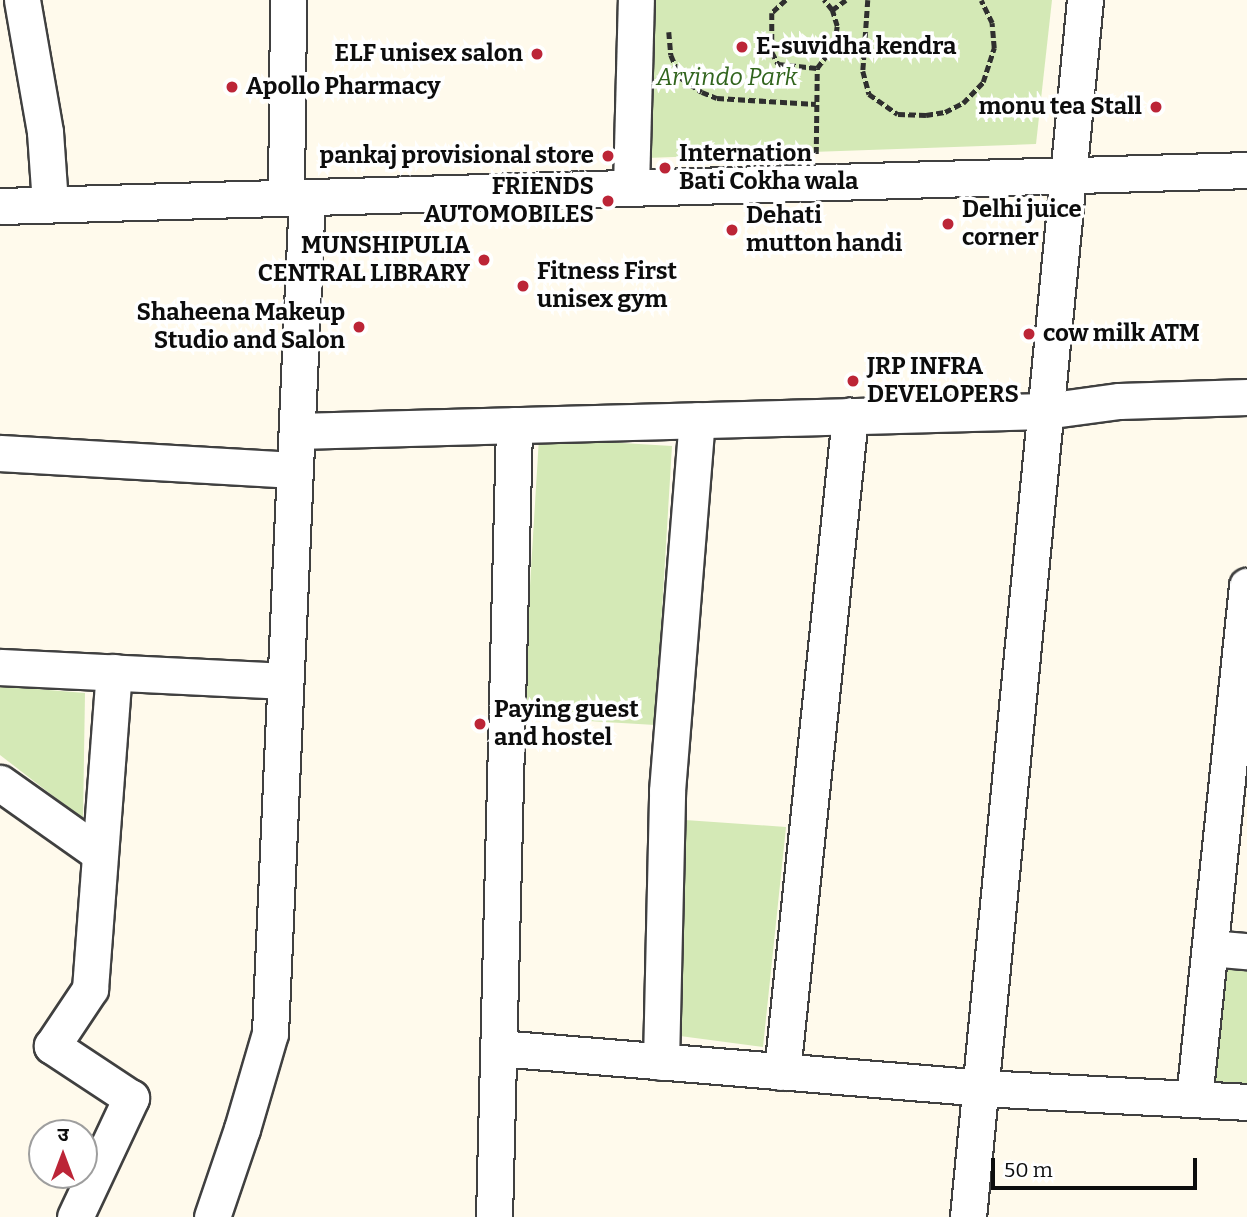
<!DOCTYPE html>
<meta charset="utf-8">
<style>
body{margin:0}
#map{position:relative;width:1247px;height:1217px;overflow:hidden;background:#fffaec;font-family:Bitter,"Noto Sans Devanagari",serif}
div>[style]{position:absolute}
.green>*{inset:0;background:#d4e9b6}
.path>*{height:4.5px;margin-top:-2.25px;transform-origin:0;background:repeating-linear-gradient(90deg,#2f2f2f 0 7px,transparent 0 10.5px)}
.roads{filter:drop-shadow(2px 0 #404040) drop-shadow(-2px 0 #404040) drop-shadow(0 2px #404040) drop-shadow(0 -2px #404040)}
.minor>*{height:35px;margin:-17.5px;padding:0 17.5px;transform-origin:17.5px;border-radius:17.5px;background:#fff}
.dots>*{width:19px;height:19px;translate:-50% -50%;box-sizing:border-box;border:4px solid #fff;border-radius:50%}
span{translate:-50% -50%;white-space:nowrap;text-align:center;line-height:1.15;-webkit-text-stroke:7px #fff;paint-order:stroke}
.poi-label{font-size:24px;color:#0d0d0d;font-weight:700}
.left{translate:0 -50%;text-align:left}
.right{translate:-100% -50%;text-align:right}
.park-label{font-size:24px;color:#31641d;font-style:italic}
.north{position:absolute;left:28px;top:1119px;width:70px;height:70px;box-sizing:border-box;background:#fff;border:2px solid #9e9e9e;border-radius:50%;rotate:0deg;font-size:19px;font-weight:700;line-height:28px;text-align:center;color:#0d0d0d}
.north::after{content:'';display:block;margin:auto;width:24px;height:32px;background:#bc2537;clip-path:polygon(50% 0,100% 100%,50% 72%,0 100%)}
.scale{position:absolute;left:991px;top:1158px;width:206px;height:32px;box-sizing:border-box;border:4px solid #0d0d0d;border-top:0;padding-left:9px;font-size:21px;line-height:24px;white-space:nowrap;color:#0d0d0d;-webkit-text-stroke:5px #fff;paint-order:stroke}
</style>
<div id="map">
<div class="green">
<div style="clip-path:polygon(650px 0,1052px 0,1036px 144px,646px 158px)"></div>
<div style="clip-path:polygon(539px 438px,672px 446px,655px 725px,522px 717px)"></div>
<div style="clip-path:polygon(0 686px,85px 693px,83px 819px,0 755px)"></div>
<div style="clip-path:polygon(685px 820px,786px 827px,763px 1047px,680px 1036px)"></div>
<div style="clip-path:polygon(1225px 966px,1247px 968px,1247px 1089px,1210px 1086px)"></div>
</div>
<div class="path">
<div style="left:786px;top:0;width:19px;rotate:137deg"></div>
<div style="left:772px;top:13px;width:39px;rotate:90deg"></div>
<div style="left:772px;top:52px;width:13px;rotate:63deg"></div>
<div style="left:778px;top:64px;width:39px;rotate:6deg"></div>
<div style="left:868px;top:0;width:71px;rotate:94deg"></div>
<div style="left:863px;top:71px;width:24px;rotate:75deg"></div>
<div style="left:869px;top:94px;width:35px;rotate:35deg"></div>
<div style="left:898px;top:114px;width:28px;rotate:2deg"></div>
<div style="left:926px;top:115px;width:19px;rotate:-9deg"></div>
<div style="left:945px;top:112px;width:20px;rotate:-27deg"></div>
<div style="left:963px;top:103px;width:29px;rotate:-46deg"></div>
<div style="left:983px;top:82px;width:36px;rotate:-72deg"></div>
<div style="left:994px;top:48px;width:25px;rotate:-95deg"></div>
<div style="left:992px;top:23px;width:25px;rotate:-116deg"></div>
<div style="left:832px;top:10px;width:17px;rotate:-36deg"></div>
<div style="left:669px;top:32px;width:23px;rotate:85deg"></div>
<div style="left:671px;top:55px;width:25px;rotate:67deg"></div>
<div style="left:681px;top:78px;width:25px;rotate:34deg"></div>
<div style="left:702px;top:92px;width:16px;rotate:22deg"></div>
<div style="left:717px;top:98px;width:99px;rotate:3.5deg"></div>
<div style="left:816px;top:154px;width:86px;rotate:-89.3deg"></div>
<div style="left:817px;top:68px;width:30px;rotate:-53deg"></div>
<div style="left:835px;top:44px;width:18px;rotate:-84deg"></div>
<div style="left:837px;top:26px;width:17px;rotate:-107deg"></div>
<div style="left:832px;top:10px;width:13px;rotate:-129deg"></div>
</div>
<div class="roads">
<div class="minor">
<div style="left:22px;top:0;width:134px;rotate:80.1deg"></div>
<div style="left:45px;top:132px;width:72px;rotate:86deg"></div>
<div style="left:631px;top:187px;width:187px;rotate:-88.5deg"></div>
<div style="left:286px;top:197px;width:197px;rotate:-89.4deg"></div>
<div style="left:0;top:206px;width:1248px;rotate:-1.65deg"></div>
<div style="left:297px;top:431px;width:748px;rotate:-1.53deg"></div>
<div style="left:1045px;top:411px;width:75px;rotate:-7.7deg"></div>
<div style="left:1119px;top:401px;width:128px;rotate:-1.8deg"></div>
<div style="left:0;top:453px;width:295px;rotate:3.3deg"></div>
<div style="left:0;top:667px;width:285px;rotate:2.8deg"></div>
<div style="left:0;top:783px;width:121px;rotate:35.3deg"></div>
<div style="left:1210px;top:948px;width:37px;rotate:5deg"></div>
<div style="left:498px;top:1048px;width:485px;rotate:4.7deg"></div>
<div style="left:981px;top:1088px;width:266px;rotate:3deg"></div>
<div style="left:661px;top:1062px;width:271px;rotate:-88.7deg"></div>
<div style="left:667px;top:791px;width:372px;rotate:-85.4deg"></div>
<div style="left:782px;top:1072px;width:660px;rotate:-84.08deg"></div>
<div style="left:1194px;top:1099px;width:516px;rotate:-84.1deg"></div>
<div style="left:75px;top:1217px;width:132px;rotate:-64.8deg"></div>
<div style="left:131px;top:1098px;width:95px;rotate:-146.6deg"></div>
<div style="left:52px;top:1046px;width:69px;rotate:-56.3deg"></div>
<div style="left:90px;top:989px;width:318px;rotate:-85.7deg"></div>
<div style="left:212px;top:1217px;width:93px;rotate:-71.2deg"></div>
<div style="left:242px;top:1129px;width:100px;rotate:-73.7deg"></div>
<div style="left:270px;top:1033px;width:837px;rotate:-87.47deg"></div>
<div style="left:494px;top:1217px;width:792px;rotate:-88.55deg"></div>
<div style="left:968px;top:1217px;width:1223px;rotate:-84.51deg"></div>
</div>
</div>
<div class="dots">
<div style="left:742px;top:47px;background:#bc2537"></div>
<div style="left:537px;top:54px;background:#bc2537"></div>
<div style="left:232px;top:87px;background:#bc2537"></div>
<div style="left:1156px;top:107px;background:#bc2537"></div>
<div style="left:608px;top:156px;background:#bc2537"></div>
<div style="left:665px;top:168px;background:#bc2537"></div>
<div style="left:608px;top:201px;background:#bc2537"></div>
<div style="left:948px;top:224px;background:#bc2537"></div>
<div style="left:732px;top:230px;background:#bc2537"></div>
<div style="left:484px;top:260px;background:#bc2537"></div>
<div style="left:523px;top:286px;background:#bc2537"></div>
<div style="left:359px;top:327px;background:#bc2537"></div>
<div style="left:1029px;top:334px;background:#bc2537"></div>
<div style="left:853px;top:381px;background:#bc2537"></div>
<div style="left:480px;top:724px;background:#bc2537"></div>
</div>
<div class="poi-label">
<span class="left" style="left:756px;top:47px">E-suvidha kendra</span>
<span class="right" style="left:523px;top:54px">ELF unisex salon</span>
<span class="left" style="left:246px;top:87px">Apollo Pharmacy</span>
<span class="right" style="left:1142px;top:107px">monu tea Stall</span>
<span class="left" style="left:679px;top:168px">Internation<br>Bati Cokha wala</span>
<span class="right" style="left:594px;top:156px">pankaj provisional store</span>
<span class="right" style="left:594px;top:201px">FRIENDS<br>AUTOMOBILES</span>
<span class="left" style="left:962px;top:224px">Delhi juice<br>corner</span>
<span class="left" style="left:746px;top:230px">Dehati<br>mutton handi</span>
<span class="right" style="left:470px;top:260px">MUNSHIPULIA<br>CENTRAL LIBRARY</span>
<span class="left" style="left:537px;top:286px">Fitness First<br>unisex gym</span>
<span class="right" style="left:345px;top:327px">Shaheena Makeup<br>Studio and Salon</span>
<span class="left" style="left:1043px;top:334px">cow milk ATM</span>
<span class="left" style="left:867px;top:381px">JRP INFRA<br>DEVELOPERS</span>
<span class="left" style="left:494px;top:724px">Paying guest<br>and hostel</span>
</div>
<div class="park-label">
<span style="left:727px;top:78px">Arvindo Park</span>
</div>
<div class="north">उ</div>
<div class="scale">50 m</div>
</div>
